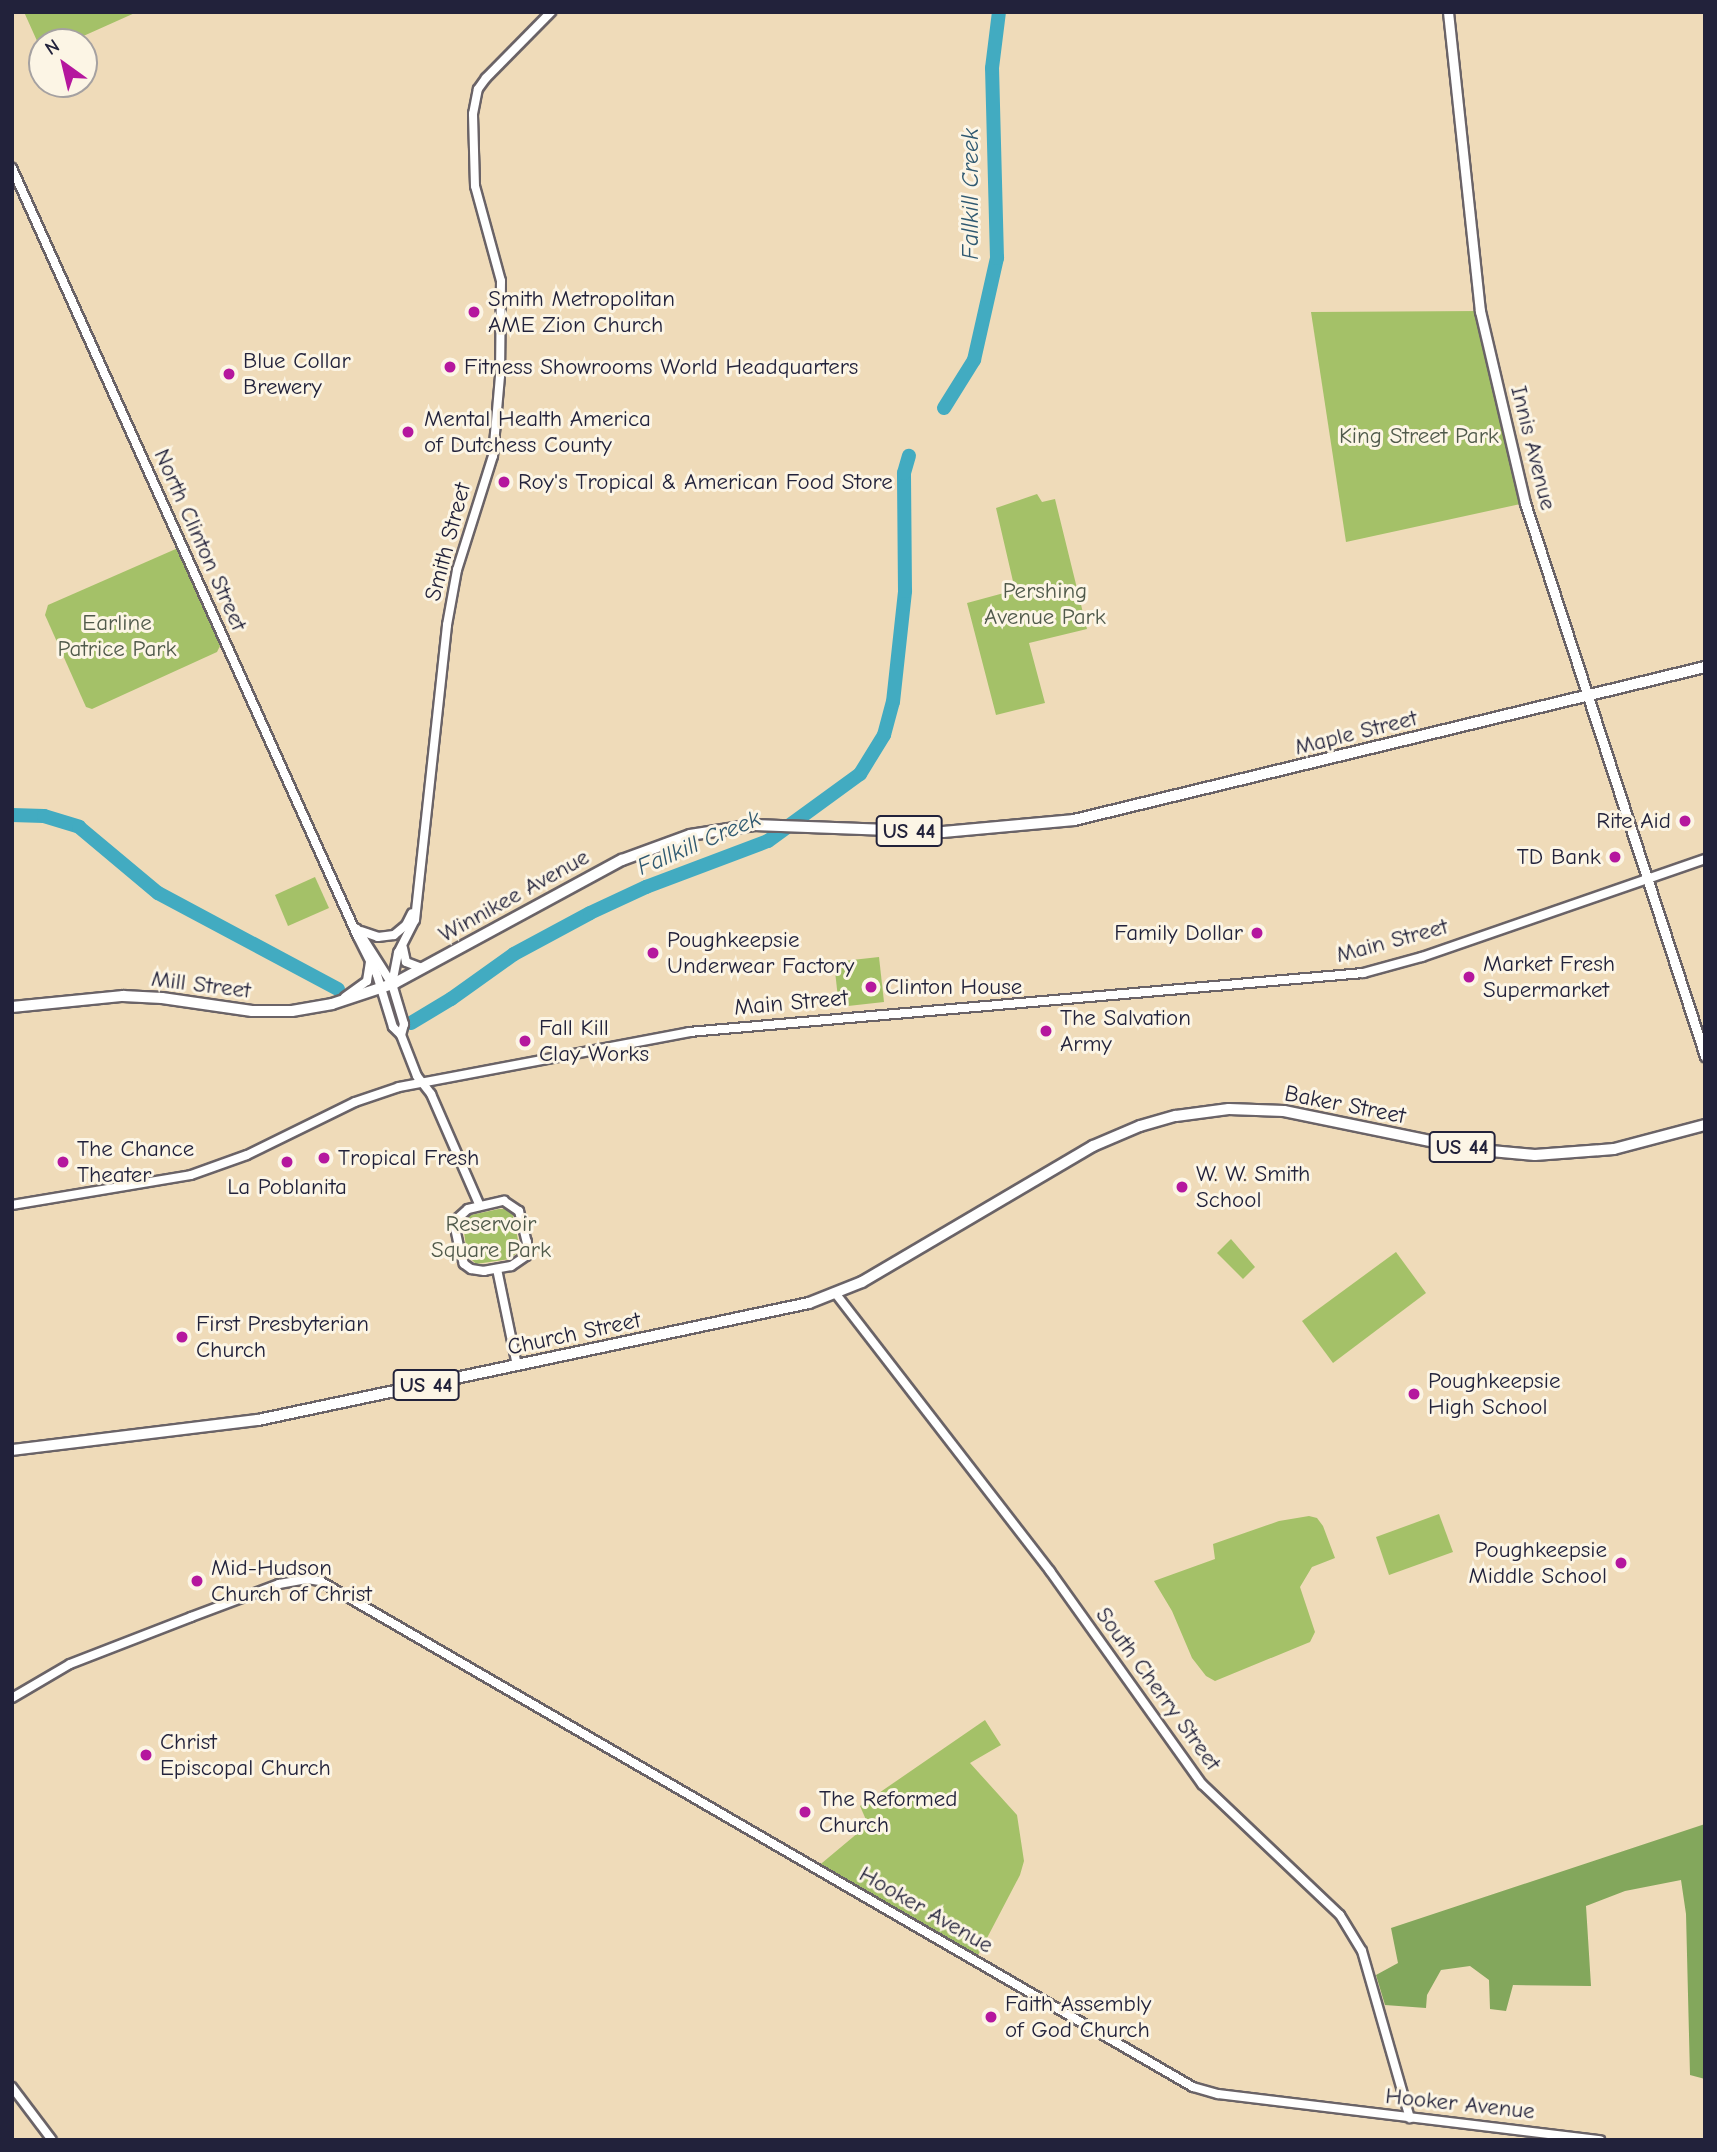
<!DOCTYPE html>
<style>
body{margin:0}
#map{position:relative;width:1717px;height:2152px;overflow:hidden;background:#efdbb9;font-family:"Comic Neue",sans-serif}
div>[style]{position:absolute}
.green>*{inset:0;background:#a4c168}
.forest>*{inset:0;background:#83a75c}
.river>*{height:14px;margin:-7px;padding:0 7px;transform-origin:7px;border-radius:7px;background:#42abc1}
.roads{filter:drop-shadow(2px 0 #6a6367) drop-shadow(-2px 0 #6a6367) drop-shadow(0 2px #6a6367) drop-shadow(0 -2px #6a6367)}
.tertiary>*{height:8px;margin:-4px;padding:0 4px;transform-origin:4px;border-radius:4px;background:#fff}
.secondary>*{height:9px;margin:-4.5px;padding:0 4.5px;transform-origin:4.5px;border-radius:4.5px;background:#fff}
.trunk>*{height:10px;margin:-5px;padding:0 5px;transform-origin:5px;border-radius:5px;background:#fff}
.dots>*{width:19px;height:19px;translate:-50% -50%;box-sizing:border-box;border:4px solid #fcf5e5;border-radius:50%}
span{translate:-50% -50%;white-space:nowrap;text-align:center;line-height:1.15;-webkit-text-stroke:6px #fcf5e5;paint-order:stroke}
.shield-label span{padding:2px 5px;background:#fcf5e5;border:2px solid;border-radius:5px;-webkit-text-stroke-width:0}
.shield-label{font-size:21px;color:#22223b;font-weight:700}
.poi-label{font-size:23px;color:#22223b}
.left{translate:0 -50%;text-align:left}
.right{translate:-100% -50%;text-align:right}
.park-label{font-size:23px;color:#505a4b}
.street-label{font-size:23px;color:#22223b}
.water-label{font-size:24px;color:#2f5971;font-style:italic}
.frame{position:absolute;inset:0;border:14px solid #22223b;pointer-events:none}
.north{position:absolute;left:28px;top:28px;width:70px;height:70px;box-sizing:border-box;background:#fcf5e5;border:2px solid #a5a1a1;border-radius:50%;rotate:326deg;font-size:19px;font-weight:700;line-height:28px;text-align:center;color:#22223b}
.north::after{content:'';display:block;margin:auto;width:24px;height:32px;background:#b5179e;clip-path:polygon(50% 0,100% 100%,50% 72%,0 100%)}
</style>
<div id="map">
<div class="green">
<div style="clip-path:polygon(24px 12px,137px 12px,70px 42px,42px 42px,42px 52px)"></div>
<div style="clip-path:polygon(1480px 311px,1525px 503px,1346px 542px,1311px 312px)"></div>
<div style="clip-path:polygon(1037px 494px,1042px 502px,1055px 499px,1087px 629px,1029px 643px,1045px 703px,996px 715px,967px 603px,1015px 590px,996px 508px)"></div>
<div style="clip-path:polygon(178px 548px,221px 644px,217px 652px,92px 709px,86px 707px,45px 615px,48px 605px)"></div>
<div style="clip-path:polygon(315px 877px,329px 908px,288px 926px,275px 895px)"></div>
<div style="clip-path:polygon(879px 957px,884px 1002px,839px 1007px,834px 962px)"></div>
<div style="clip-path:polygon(499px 1209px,506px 1209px,513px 1215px,520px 1250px,510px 1259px,476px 1264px,467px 1255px,463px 1223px,471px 1215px)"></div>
<div style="clip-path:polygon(1231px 1239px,1255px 1267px,1243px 1279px,1217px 1253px)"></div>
<div style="clip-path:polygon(1396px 1252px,1426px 1293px,1333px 1363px,1302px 1321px)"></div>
<div style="clip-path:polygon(1439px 1514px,1453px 1552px,1389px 1575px,1376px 1537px)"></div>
<div style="clip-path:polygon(1309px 1516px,1317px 1518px,1323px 1526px,1335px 1558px,1312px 1567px,1300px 1587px,1315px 1632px,1310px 1642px,1215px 1681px,1206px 1676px,1192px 1658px,1172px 1611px,1154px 1581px,1215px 1559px,1213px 1544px,1279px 1521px)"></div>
<div style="clip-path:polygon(985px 1720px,1001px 1745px,970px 1763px,1017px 1815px,1024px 1861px,1020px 1875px,975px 1961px,816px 1868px,865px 1827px,867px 1822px,860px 1806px)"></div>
</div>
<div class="forest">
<div style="clip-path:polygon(1705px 1824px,1705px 2079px,1690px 2075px,1686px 1914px,1681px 1880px,1625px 1891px,1586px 1906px,1591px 1986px,1513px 1985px,1506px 2011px,1490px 2009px,1489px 1980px,1470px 1966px,1441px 1970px,1427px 1995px,1426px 2008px,1385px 2005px,1376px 1975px,1398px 1963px,1391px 1928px)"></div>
</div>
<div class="river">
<div style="left:944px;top:408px;width:57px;rotate:-58deg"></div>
<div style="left:974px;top:360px;width:105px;rotate:-77.3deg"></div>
<div style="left:997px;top:258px;width:190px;rotate:-91.5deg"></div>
<div style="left:992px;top:68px;width:56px;rotate:-82.9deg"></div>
<div style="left:12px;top:815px;width:32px;rotate:2deg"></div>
<div style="left:44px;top:816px;width:37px;rotate:17deg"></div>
<div style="left:79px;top:827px;width:103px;rotate:39.9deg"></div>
<div style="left:158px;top:893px;width:204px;rotate:28.1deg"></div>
<div style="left:411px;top:1023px;width:47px;rotate:-31deg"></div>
<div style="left:451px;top:999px;width:77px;rotate:-35.5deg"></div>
<div style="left:514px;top:954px;width:86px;rotate:-28.3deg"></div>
<div style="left:590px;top:913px;width:62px;rotate:-24.9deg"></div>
<div style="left:646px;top:887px;width:130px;rotate:-20.7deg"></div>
<div style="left:768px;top:841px;width:114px;rotate:-36.1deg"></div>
<div style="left:860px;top:774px;width:46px;rotate:-58.4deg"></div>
<div style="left:884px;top:735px;width:34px;rotate:-75deg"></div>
<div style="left:893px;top:702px;width:112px;rotate:-83.8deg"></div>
<div style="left:905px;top:591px;width:118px;rotate:-90.5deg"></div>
<div style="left:904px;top:473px;width:18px;rotate:-74deg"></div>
</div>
<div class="roads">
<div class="tertiary">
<div style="left:12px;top:168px;width:843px;rotate:65.78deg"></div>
<div style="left:358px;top:937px;width:42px;rotate:63.4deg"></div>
<div style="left:377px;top:975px;width:54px;rotate:72.9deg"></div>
<div style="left:393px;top:1027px;width:11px;rotate:45deg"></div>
<div style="left:401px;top:1035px;width:44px;rotate:68.7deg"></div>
<div style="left:417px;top:1076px;width:23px;rotate:52deg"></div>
<div style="left:431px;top:1094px;width:122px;rotate:66.4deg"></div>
<div style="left:357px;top:929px;width:65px;rotate:57.5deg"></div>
<div style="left:392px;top:984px;width:42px;rotate:73.3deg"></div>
<div style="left:404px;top:1024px;width:11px;rotate:105deg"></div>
<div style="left:361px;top:931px;width:18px;rotate:19deg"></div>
<div style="left:378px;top:937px;width:16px;rotate:-7deg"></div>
<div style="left:394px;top:935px;width:16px;rotate:-40deg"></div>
<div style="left:406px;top:925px;width:13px;rotate:-63deg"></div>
<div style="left:403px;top:948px;width:14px;rotate:78deg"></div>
<div style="left:406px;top:962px;width:17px;rotate:21deg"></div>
<div style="left:392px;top:984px;width:32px;rotate:-79deg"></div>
<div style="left:398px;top:953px;width:37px;rotate:-63deg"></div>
<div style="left:415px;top:920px;width:297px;rotate:-83.8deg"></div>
<div style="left:447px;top:625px;width:56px;rotate:-79.7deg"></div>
<div style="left:457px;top:570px;width:120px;rotate:-72.5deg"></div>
<div style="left:493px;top:456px;width:80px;rotate:-85deg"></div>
<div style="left:500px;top:376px;width:95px;rotate:-89.4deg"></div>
<div style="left:501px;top:281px;width:98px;rotate:-105.3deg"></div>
<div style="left:475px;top:186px;width:72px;rotate:-91.6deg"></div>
<div style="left:473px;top:114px;width:25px;rotate:-79deg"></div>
<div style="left:478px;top:89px;width:14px;rotate:-54deg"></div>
<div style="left:486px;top:78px;width:93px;rotate:-45.4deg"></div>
<div style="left:345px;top:997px;width:27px;rotate:-36deg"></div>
<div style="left:367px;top:981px;width:19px;rotate:-81deg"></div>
<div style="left:504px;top:1201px;width:18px;rotate:34deg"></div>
<div style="left:519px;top:1211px;width:32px;rotate:76deg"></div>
<div style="left:527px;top:1242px;width:14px;rotate:94deg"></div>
<div style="left:526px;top:1256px;width:18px;rotate:146deg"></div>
<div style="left:511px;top:1266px;width:27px;rotate:170deg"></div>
<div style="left:484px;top:1271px;width:13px;rotate:-171deg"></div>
<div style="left:471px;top:1269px;width:9px;rotate:-144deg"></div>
<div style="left:464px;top:1264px;width:14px;rotate:-107deg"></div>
<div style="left:460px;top:1251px;width:25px;rotate:-102deg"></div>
<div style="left:455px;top:1227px;width:9px;rotate:-72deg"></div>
<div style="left:458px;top:1218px;width:13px;rotate:-42deg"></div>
<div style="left:468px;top:1209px;width:37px;rotate:-13deg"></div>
<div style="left:12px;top:1205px;width:181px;rotate:-9.5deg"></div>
<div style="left:191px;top:1175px;width:59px;rotate:-19.7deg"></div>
<div style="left:247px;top:1155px;width:120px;rotate:-26.1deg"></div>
<div style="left:355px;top:1102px;width:46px;rotate:-18.8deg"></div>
<div style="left:399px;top:1087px;width:295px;rotate:-10.7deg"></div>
<div style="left:689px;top:1032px;width:677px;rotate:-5deg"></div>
<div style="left:1363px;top:973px;width:61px;rotate:-15.2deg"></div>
<div style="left:1422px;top:957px;width:299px;rotate:-19.1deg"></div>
<div style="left:497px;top:1269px;width:99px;rotate:78.3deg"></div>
<div style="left:836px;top:1294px;width:350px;rotate:52.3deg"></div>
<div style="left:1050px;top:1571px;width:262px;rotate:54.5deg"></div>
<div style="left:1202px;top:1784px;width:190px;rotate:43.5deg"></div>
<div style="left:1340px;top:1915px;width:42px;rotate:58.6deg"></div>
<div style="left:1362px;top:1951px;width:174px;rotate:74deg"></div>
<div style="left:12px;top:1698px;width:67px;rotate:-30.4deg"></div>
<div style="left:70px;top:1664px;width:130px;rotate:-21.2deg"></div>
<div style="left:191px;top:1617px;width:94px;rotate:-20.6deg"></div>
<div style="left:279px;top:1584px;width:28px;rotate:-10deg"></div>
<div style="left:307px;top:1579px;width:13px;rotate:9deg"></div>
<div style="left:320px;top:1581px;width:1009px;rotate:30.1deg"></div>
<div style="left:1193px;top:2087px;width:26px;rotate:16deg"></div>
<div style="left:1218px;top:2094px;width:385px;rotate:6.9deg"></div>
<div style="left:12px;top:2087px;width:66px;rotate:53deg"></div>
</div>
<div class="secondary">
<div style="left:1448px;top:12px;width:301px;rotate:83.9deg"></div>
<div style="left:1480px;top:311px;width:197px;rotate:76.8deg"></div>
<div style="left:1525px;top:503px;width:582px;rotate:71.97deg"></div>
</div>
<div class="trunk">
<div style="left:12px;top:1007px;width:112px;rotate:-5.7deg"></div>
<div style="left:123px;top:996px;width:39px;rotate:3deg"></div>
<div style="left:162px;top:998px;width:91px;rotate:8.2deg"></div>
<div style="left:252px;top:1011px;width:40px"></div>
<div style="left:292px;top:1011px;width:41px;rotate:-9.9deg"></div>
<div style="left:332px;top:1004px;width:66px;rotate:-18.4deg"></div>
<div style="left:395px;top:983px;width:258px;rotate:-28.5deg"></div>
<div style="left:622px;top:860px;width:72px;rotate:-20.2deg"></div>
<div style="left:690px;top:835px;width:65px;rotate:-8.9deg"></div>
<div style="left:754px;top:825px;width:189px;rotate:2.1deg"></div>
<div style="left:943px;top:832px;width:132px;rotate:-5.2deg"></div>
<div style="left:1074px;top:820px;width:649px;rotate:-13.63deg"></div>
<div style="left:12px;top:1450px;width:248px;rotate:-7deg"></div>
<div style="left:258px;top:1420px;width:563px;rotate:-11.99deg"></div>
<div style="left:809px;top:1303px;width:57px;rotate:-21.6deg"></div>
<div style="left:862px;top:1282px;width:268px;rotate:-30.5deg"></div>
<div style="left:1093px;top:1146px;width:51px;rotate:-23.1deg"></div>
<div style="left:1140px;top:1126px;width:37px;rotate:-16deg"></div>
<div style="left:1176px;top:1116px;width:53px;rotate:-7.5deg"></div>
<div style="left:1229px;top:1109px;width:55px;rotate:2.1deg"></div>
<div style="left:1284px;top:1111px;width:189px;rotate:11.6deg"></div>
<div style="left:1469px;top:1149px;width:66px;rotate:5.2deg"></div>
<div style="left:1535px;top:1155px;width:79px;rotate:-4.3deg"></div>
<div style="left:1614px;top:1149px;width:94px;rotate:-14.8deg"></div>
</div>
</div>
<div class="dots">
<div style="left:474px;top:312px;background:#b5179e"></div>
<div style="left:450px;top:367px;background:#b5179e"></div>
<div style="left:229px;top:374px;background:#b5179e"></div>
<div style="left:408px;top:432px;background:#b5179e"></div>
<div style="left:504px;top:482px;background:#b5179e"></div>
<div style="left:1685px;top:821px;background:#b5179e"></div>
<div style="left:1615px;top:857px;background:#b5179e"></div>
<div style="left:1257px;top:933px;background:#b5179e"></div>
<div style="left:653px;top:953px;background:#b5179e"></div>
<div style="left:1469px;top:977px;background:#b5179e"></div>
<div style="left:871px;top:987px;background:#b5179e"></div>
<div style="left:1046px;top:1031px;background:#b5179e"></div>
<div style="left:525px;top:1041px;background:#b5179e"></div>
<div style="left:324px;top:1158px;background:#b5179e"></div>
<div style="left:63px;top:1162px;background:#b5179e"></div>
<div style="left:287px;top:1162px;background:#b5179e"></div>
<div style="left:1182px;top:1187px;background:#b5179e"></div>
<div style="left:182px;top:1337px;background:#b5179e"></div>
<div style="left:1414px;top:1394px;background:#b5179e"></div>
<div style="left:1621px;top:1563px;background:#b5179e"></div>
<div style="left:197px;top:1581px;background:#b5179e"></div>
<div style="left:146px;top:1755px;background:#b5179e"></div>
<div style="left:805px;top:1812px;background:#b5179e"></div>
<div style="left:991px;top:2017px;background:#b5179e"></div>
</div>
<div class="shield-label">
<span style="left:909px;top:831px">US 44</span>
<span style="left:1462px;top:1147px">US 44</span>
<span style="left:426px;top:1385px">US 44</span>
</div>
<div class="poi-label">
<span class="left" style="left:488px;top:312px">Smith Metropolitan<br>AME Zion Church</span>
<span class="left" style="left:243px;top:374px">Blue Collar<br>Brewery</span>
<span class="left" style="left:464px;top:367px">Fitness Showrooms World Headquarters</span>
<span class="left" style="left:424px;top:432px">Mental Health America<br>of Dutchess County</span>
<span class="left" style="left:518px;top:482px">Roy's Tropical &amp; American Food Store</span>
<span class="right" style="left:1671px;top:821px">Rite Aid</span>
<span class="right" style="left:1601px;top:857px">TD Bank</span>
<span class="right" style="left:1243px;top:933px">Family Dollar</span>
<span class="left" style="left:667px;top:953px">Poughkeepsie<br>Underwear Factory</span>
<span class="left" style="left:1483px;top:977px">Market Fresh<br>Supermarket</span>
<span class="left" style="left:885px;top:987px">Clinton House</span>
<span class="left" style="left:1060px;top:1031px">The Salvation<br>Army</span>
<span class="left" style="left:539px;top:1041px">Fall Kill<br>Clay Works</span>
<span class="left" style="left:77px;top:1162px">The Chance<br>Theater</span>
<span class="left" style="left:338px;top:1158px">Tropical Fresh</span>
<span class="left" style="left:1196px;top:1187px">W. W. Smith<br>School</span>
<span style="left:287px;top:1187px">La Poblanita</span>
<span class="left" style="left:196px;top:1337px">First Presbyterian<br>Church</span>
<span class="left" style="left:1428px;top:1394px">Poughkeepsie<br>High School</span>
<span class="right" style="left:1607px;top:1563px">Poughkeepsie<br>Middle School</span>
<span class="left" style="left:211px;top:1581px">Mid-Hudson<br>Church of Christ</span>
<span class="left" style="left:160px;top:1755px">Christ<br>Episcopal Church</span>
<span class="left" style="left:819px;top:1812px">The Reformed<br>Church</span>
<span class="left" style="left:1005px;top:2017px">Faith Assembly<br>of God Church</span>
</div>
<div class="park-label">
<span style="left:1419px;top:436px">King Street Park</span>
<span style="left:1045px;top:604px">Pershing<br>Avenue Park</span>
<span style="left:117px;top:636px">Earline<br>Patrice Park</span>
<span style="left:491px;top:1237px">Reservoir<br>Square Park</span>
</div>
<div class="street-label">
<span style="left:1533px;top:448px;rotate:76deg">Innis Avenue</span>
<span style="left:200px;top:540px;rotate:66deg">North Clinton Street</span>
<span style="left:448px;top:542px;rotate:-75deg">Smith Street</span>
<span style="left:1356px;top:733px;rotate:-14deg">Maple Street</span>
<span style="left:514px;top:896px;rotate:-29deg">Winnikee Avenue</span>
<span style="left:1392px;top:941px;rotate:-15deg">Main Street</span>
<span style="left:201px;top:985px;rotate:7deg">Mill Street</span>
<span style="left:791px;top:1003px;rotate:-5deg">Main Street</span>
<span style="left:1345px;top:1105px;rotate:11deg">Baker Street</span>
<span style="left:574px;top:1334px;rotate:-12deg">Church Street</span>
<span style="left:1158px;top:1689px;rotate:54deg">South Cherry Street</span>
<span style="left:926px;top:1910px;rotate:30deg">Hooker Avenue</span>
<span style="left:1460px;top:2104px;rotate:6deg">Hooker Avenue</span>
</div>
<div class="water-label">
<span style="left:971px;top:194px;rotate:-90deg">Fallkill Creek</span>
<span style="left:699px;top:843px;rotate:-23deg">Fallkill Creek</span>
</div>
<div class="frame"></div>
<div class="north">N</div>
</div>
